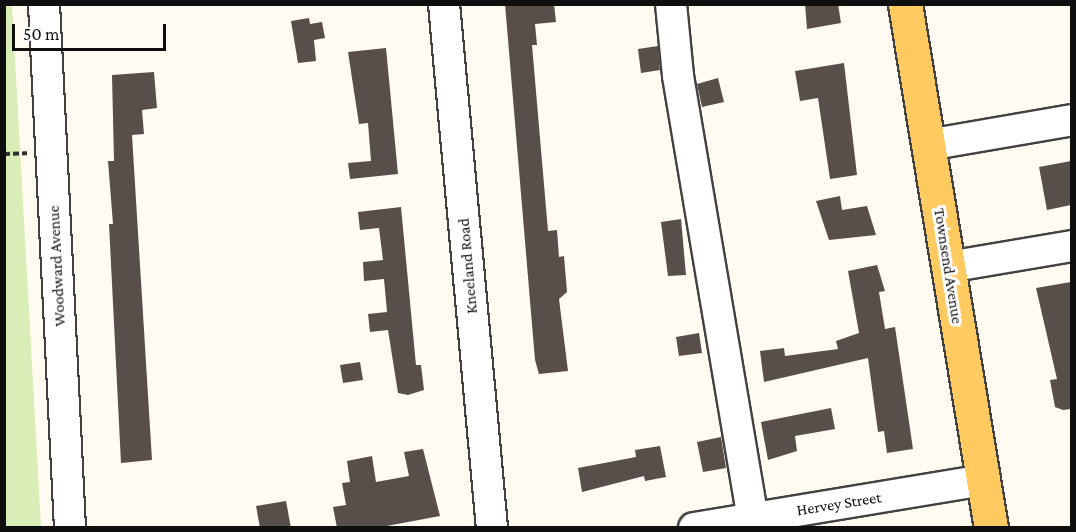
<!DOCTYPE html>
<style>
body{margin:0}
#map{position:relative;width:1076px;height:532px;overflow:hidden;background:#fffbf0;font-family:"Crimson Pro",serif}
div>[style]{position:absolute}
.green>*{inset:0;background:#d8eeb6}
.building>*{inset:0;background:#584e4a}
.path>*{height:4px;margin-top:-2px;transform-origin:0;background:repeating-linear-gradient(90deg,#313131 0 6px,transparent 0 9px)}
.roads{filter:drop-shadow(2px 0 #424242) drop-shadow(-2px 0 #424242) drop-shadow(0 2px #424242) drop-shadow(0 -2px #424242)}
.minor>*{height:30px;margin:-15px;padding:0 15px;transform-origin:15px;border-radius:15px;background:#fff}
.major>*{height:33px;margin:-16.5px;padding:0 16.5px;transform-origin:16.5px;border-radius:16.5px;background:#ffca60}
span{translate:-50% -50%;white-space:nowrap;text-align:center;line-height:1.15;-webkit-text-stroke:6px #fff;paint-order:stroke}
.street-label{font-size:16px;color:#0f0f0f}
.frame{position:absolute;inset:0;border:6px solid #0f0f0f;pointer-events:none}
.scale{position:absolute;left:12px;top:24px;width:154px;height:27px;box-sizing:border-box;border:3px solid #0f0f0f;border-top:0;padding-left:8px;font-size:18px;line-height:21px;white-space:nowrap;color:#0f0f0f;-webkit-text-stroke:4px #fff;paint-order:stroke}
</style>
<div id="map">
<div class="green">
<div style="clip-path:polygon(4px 5px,12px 5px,41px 527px,5px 527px)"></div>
</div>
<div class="building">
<div style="clip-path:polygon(505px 4px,554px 4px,556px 22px,535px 24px,537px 45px,532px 45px,548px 231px,557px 230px,559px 257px,564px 256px,567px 292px,559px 299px,568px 371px,539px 374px,535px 360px)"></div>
<div style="clip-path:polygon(805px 4px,838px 4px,841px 23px,807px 29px)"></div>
<div style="clip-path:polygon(309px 18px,310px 24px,322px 22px,325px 38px,314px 40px,316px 61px,298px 63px,291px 21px)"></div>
<div style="clip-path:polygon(658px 46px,660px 70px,641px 73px,638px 49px)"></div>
<div style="clip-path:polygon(386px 48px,398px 174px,350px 179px,348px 163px,371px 161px,368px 123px,359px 124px,348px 52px)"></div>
<div style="clip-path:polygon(844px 63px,857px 175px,830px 179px,818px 98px,800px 101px,795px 71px)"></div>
<div style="clip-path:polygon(154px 72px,157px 108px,142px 110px,144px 134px,132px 135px,152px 460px,121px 463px,109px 224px,113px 224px,108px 161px,114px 161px,112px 75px)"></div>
<div style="clip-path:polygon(718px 78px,724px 102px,702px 107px,697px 84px)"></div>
<div style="clip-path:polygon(1071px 161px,1071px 205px,1047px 210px,1039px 167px)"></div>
<div style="clip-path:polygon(840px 196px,842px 210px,867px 206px,876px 235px,829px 240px,816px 201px)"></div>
<div style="clip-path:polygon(401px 207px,416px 365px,421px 365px,424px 390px,408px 395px,398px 393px,388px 330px,370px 332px,368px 314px,387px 312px,384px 279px,364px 281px,363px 262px,383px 260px,379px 228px,360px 230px,358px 212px)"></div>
<div style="clip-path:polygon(681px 219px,686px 275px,668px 276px,661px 222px)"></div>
<div style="clip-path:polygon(877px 265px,885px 291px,879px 292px,885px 329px,895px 327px,913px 449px,887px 453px,884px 431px,878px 432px,868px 358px,764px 382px,760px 351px,784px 348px,785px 356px,838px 349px,836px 341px,859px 333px,848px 271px)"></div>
<div style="clip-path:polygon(1071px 282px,1071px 409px,1063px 410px,1055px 407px,1050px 380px,1057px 379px,1036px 288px)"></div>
<div style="clip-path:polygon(699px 333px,702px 353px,679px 356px,676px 337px)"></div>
<div style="clip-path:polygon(360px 362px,363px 380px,343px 383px,340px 365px)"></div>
<div style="clip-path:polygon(831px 408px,835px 429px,795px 436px,797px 451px,768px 460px,761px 422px)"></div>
<div style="clip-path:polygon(721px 437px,726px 468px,703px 472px,697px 442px)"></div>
<div style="clip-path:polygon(660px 446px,666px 477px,645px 481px,644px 476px,582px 492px,578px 468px,636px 457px,635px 450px)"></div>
<div style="clip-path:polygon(423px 449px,440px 516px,376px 528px,337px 528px,333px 507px,346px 505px,342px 483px,350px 482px,347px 461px,372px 456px,376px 482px,409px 476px,404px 452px)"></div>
<div style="clip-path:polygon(286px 501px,291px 528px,260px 528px,256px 506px)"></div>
</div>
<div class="path">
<div style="left:4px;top:154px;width:23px;rotate:-2deg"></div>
</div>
<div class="roads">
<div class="minor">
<div style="left:44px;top:4px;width:525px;rotate:87.16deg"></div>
<div style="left:444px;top:4px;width:526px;rotate:84.77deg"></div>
<div style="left:671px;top:4px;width:72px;rotate:84.4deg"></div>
<div style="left:678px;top:76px;width:448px;rotate:80.4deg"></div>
<div style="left:928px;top:145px;width:146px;rotate:-9.8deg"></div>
<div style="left:948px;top:267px;width:126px;rotate:-9.6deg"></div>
<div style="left:694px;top:528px;width:294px;rotate:-9.4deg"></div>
</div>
<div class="major">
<div style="left:905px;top:4px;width:531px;rotate:80.68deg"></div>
</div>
</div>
<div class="street-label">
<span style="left:57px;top:266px;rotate:-93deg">Woodward Avenue</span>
<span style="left:468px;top:266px;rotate:-95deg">Kneeland Road</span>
<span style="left:948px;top:266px;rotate:81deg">Townsend Avenue</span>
<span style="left:839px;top:504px;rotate:-9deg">Hervey Street</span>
</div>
<div class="frame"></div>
<div class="scale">50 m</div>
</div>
